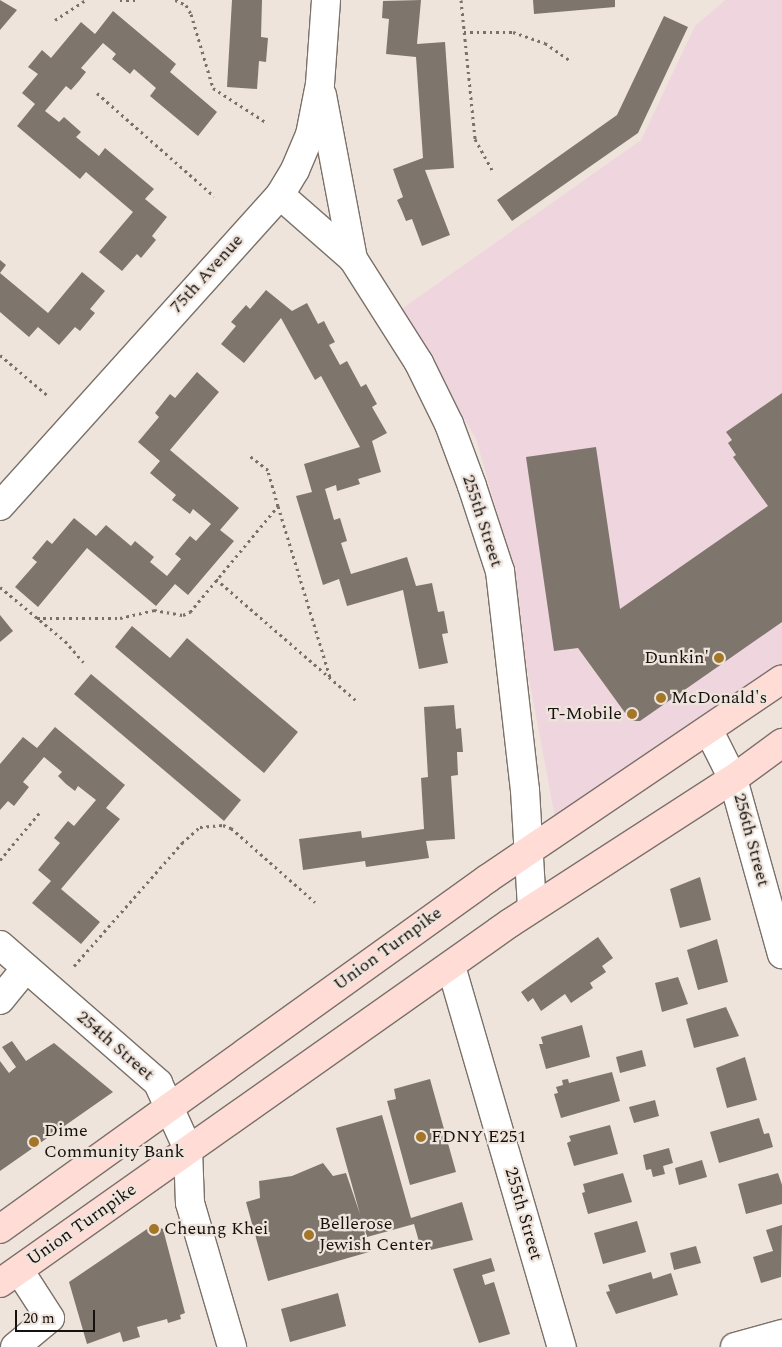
<!DOCTYPE html>
<style>
body{margin:0}
#map{position:relative;width:782px;height:1347px;overflow:hidden;background:#efe4dc;font-family:Spectral,serif}
div>[style]{position:absolute}
.commercial>*{inset:0;background:#eed5de}
.building>*{inset:0;background:#7e756d}
.path>*{height:3px;margin-top:-1.5px;transform-origin:0;background:repeating-linear-gradient(90deg,#78716b 0 2.5px,transparent 0 6.5px)}
.roads{filter:drop-shadow(1px 0 #7a7169) drop-shadow(-1px 0 #7a7169) drop-shadow(0 1px #7a7169) drop-shadow(0 -1px #7a7169)}
.minor>*{height:28px;margin:-14px;padding:0 14px;transform-origin:14px;border-radius:14px;background:#fff}
.major>*{height:28px;margin:-14px;padding:0 14px;transform-origin:14px;border-radius:14px;background:#ffddd6}
.dots>*{width:14px;height:14px;translate:-50% -50%;box-sizing:border-box;border:2px solid #efe4dc;border-radius:50%}
span{translate:-50% -50%;white-space:nowrap;text-align:center;line-height:1.15;-webkit-text-stroke:4.5px #efe4dc;paint-order:stroke}
.street-label{font-size:18px;color:#15110e}
.poi-label{font-size:18px;color:#15110e}
.right{translate:-100% -50%;text-align:right}
.left{translate:0 -50%;text-align:left}
.scale{position:absolute;left:15px;top:1310px;width:80px;height:22px;box-sizing:border-box;border:2px solid #15110e;border-top:0;padding-left:6px;font-size:15px;line-height:18px;white-space:nowrap;color:#15110e;-webkit-text-stroke:4px #efe4dc;paint-order:stroke}
</style>
<div id="map">
<div class="commercial">
<div style="clip-path:polygon(725px 0,782px 0,782px 672px,556px 823px,499px 519px,476px 439px,400px 310px,641px 140px,695px 26px)"></div>
</div>
<div class="building">
<div style="clip-path:polygon(0 0,17px 10px,0 30px)"></div>
<div style="clip-path:polygon(232px 0,262px 0,261px 37px,268px 38px,266px 62px,259px 61px,257px 89px,227px 87px)"></div>
<div style="clip-path:polygon(421px 0,417px 44px,445px 42px,454px 168px,425px 170px,450px 235px,422px 246px,412px 219px,406px 221px,402px 211px,397px 200px,403px 197px,393px 169px,423px 158px,416px 57px,386px 54px,389px 19px,382px 18px,383px 1px)"></div>
<div style="clip-path:polygon(533px 0,615px 0,615px 7px,534px 14px)"></div>
<div style="clip-path:polygon(113px 11px,176px 64px,170px 72px,217px 112px,198px 136px,150px 96px,156px 88px,134px 69px,130px 74px,112px 59px,116px 54px,103px 43px,81px 68px,86px 72px,79px 81px,71px 90px,66px 86px,45px 111px,59px 122px,64px 117px,81px 132px,76px 137px,99px 156px,105px 148px,154px 189px,145px 199px,167px 217px,152px 236px,156px 240px,141px 258px,137px 254px,122px 271px,99px 252px,133px 212px,86px 172px,80px 179px,17px 126px,35px 104px,22px 93px,38px 74px,28px 67px,42px 50px,51px 58px,81px 22px,95px 34px)"></div>
<div style="clip-path:polygon(664px 16px,688px 27px,638px 133px,512px 221px,497px 200px,617px 115px)"></div>
<div style="clip-path:polygon(0 260px,6px 265px,0 273px,48px 313px,82px 272px,105px 291px,90px 309px,95px 313px,80px 331px,75px 327px,59px 345px,38px 327px,29px 337px,0 312px)"></div>
<div style="clip-path:polygon(266px 290px,292px 311px,307px 303px,318px 324px,324px 321px,329px 331px,335px 342px,329px 345px,340px 365px,347px 361px,361px 387px,366px 384px,377px 404px,372px 407px,387px 433px,372px 441px,381px 472px,358px 479px,360px 484px,337px 491px,336px 485px,325px 489px,334px 520px,340px 518px,347px 541px,341px 543px,351px 574px,407px 557px,416px 586px,432px 583px,438px 612px,444px 611px,448px 633px,442px 634px,448px 663px,419px 669px,403px 590px,347px 606px,339px 579px,323px 585px,296px 496px,312px 492px,304px 464px,360px 447px,321px 376px,315px 380px,281px 318px,244px 363px,221px 344px,236px 326px,231px 322px,246px 305px,250px 309px)"></div>
<div style="clip-path:polygon(197px 372px,219px 392px,170px 450px,239px 508px,220px 530px,234px 541px,188px 595px,175px 584px,156px 606px,87px 548px,38px 607px,15px 587px,37px 562px,32px 558px,47px 540px,52px 544px,74px 518px,96px 536px,106px 525px,131px 546px,135px 541px,154px 557px,150px 562px,167px 576px,181px 559px,175px 554px,190px 536px,196px 541px,211px 524px,193px 509px,190px 514px,172px 500px,176px 495px,150px 473px,160px 461px,138px 442px,159px 417px,155px 413px,170px 394px,175px 398px)"></div>
<div style="clip-path:polygon(782px 393px,782px 622px,640px 721px,631px 721px,578px 648px,554px 651px,526px 457px,596px 447px,620px 609px,768px 506px,733px 457px,736px 455px,728px 443px,732px 440px,726px 432px)"></div>
<div style="clip-path:polygon(0 615px,13px 631px,0 642px)"></div>
<div style="clip-path:polygon(132px 626px,170px 658px,187px 638px,298px 732px,264px 773px,115px 647px)"></div>
<div style="clip-path:polygon(91px 674px,241px 800px,224px 821px,74px 694px)"></div>
<div style="clip-path:polygon(454px 705px,456px 729px,461px 728px,463px 752px,457px 752px,458px 775px,451px 776px,455px 839px,426px 841px,429px 858px,366px 867px,365px 861px,303px 870px,299px 839px,361px 831px,362px 838px,424px 829px,421px 778px,428px 777px,424px 707px)"></div>
<div style="clip-path:polygon(55px 727px,125px 785px,106px 808px,120px 819px,61px 889px,100px 922px,81px 944px,32px 903px,51px 881px,38px 870px,60px 843px,54px 838px,68px 821px,74px 826px,96px 800px,78px 786px,75px 791px,66px 784px,58px 776px,62px 772px,44px 757px,23px 782px,29px 787px,14px 806px,8px 801px,0 810px,0 764px,23px 737px,37px 748px)"></div>
<div style="clip-path:polygon(700px 877px,711px 920px,680px 928px,670px 889px)"></div>
<div style="clip-path:polygon(598px 937px,613px 958px,602px 966px,606px 972px,590px 983px,593px 988px,571px 1003px,565px 994px,541px 1011px,533px 998px,528px 1002px,521px 992px)"></div>
<div style="clip-path:polygon(717px 939px,728px 982px,698px 990px,687px 950px)"></div>
<div style="clip-path:polygon(678px 977px,688px 1004px,662px 1012px,655px 983px)"></div>
<div style="clip-path:polygon(726px 1007px,739px 1036px,694px 1048px,686px 1019px)"></div>
<div style="clip-path:polygon(582px 1025px,590px 1057px,546px 1069px,539px 1044px,543px 1044px,541px 1037px)"></div>
<div style="clip-path:polygon(12px 1041px,26px 1061px,54px 1043px,113px 1092px,0 1171px,0 1061px,9px 1073px,16px 1067px,2px 1047px)"></div>
<div style="clip-path:polygon(642px 1050px,646px 1066px,620px 1073px,616px 1057px)"></div>
<div style="clip-path:polygon(745px 1057px,757px 1100px,727px 1108px,716px 1068px)"></div>
<div style="clip-path:polygon(612px 1072px,620px 1101px,561px 1118px,554px 1094px,558px 1093px,556px 1087px,563px 1085px,562px 1080px,568px 1079px,569px 1083px)"></div>
<div style="clip-path:polygon(430px 1079px,456px 1172px,410px 1185px,387px 1101px,396px 1099px,394px 1089px)"></div>
<div style="clip-path:polygon(655px 1100px,659px 1116px,634px 1123px,629px 1107px)"></div>
<div style="clip-path:polygon(382px 1115px,411px 1218px,462px 1202px,473px 1240px,422px 1252px,414px 1224px,367px 1237px,361px 1217px,369px 1252px,268px 1281px,246px 1202px,260px 1198px,259px 1181px,292px 1176px,323px 1163px,333px 1176px,346px 1173px,360px 1214px,336px 1128px)"></div>
<div style="clip-path:polygon(759px 1118px,764px 1134px,769px 1133px,773px 1147px,719px 1163px,710px 1132px)"></div>
<div style="clip-path:polygon(610px 1125px,618px 1154px,574px 1166px,567px 1143px,571px 1141px,569px 1136px)"></div>
<div style="clip-path:polygon(669px 1148px,673px 1163px,663px 1166px,665px 1174px,653px 1177px,651px 1169px,646px 1170px,643px 1155px)"></div>
<div style="clip-path:polygon(702px 1160px,707px 1177px,679px 1185px,675px 1168px)"></div>
<div style="clip-path:polygon(623px 1173px,632px 1202px,588px 1214px,582px 1193px,585px 1192px,583px 1184px)"></div>
<div style="clip-path:polygon(778px 1173px,782px 1185px,782px 1204px,746px 1214px,738px 1184px)"></div>
<div style="clip-path:polygon(637px 1221px,646px 1252px,603px 1264px,594px 1233px)"></div>
<div style="clip-path:polygon(153px 1225px,163px 1229px,185px 1313px,180px 1315px,181px 1319px,168px 1323px,167px 1319px,137px 1327px,140px 1337px,123px 1342px,120px 1332px,87px 1344px,69px 1282px)"></div>
<div style="clip-path:polygon(782px 1225px,781px 1277px,761px 1283px,753px 1257px,773px 1251px,766px 1230px)"></div>
<div style="clip-path:polygon(696px 1246px,701px 1263px,674px 1270px,670px 1253px)"></div>
<div style="clip-path:polygon(491px 1258px,495px 1271px,482px 1275px,485px 1285px,494px 1282px,510px 1334px,479px 1343px,453px 1269px)"></div>
<div style="clip-path:polygon(651px 1272px,653px 1279px,671px 1273px,678px 1295px,616px 1314px,606px 1292px,610px 1291px,608px 1285px)"></div>
<div style="clip-path:polygon(338px 1293px,346px 1326px,290px 1342px,281px 1309px)"></div>
</div>
<div class="path">
<div style="left:120px;top:0;width:18px"></div>
<div style="left:175px;top:0;width:12px;rotate:24deg"></div>
<div style="left:186px;top:5px;width:10px;rotate:61deg"></div>
<div style="left:191px;top:14px;width:77px;rotate:73.4deg"></div>
<div style="left:213px;top:88px;width:64px;rotate:32.9deg"></div>
<div style="left:461px;top:0;width:140px;rotate:84.2deg"></div>
<div style="left:475px;top:139px;width:38px;rotate:61deg"></div>
<div style="left:55px;top:20px;width:37px;rotate:-33deg"></div>
<div style="left:464px;top:32px;width:49px"></div>
<div style="left:513px;top:32px;width:34px;rotate:19deg"></div>
<div style="left:545px;top:43px;width:29px;rotate:35deg"></div>
<div style="left:97px;top:93px;width:156px;rotate:41.4deg"></div>
<div style="left:0;top:355px;width:62px;rotate:40.4deg"></div>
<div style="left:278px;top:506px;width:179px;rotate:73.1deg"></div>
<div style="left:216px;top:579px;width:186px;rotate:40.9deg"></div>
<div style="left:0;top:587px;width:85px;rotate:39.7deg"></div>
<div style="left:65px;top:641px;width:28px;rotate:49deg"></div>
<div style="left:37px;top:618px;width:83px"></div>
<div style="left:120px;top:618px;width:35px;rotate:-13deg"></div>
<div style="left:154px;top:610px;width:29px;rotate:10deg"></div>
<div style="left:183px;top:615px;width:8px;rotate:-23deg"></div>
<div style="left:190px;top:612px;width:138px;rotate:-50.3deg"></div>
<div style="left:278px;top:506px;width:37px;rotate:-106deg"></div>
<div style="left:268px;top:470px;width:23px;rotate:-142deg"></div>
<div style="left:0;top:860px;width:64px;rotate:-50.1deg"></div>
<div style="left:74px;top:966px;width:164px;rotate:-48.7deg"></div>
<div style="left:182px;top:843px;width:24px;rotate:-42deg"></div>
<div style="left:200px;top:827px;width:23px;rotate:-5deg"></div>
<div style="left:223px;top:825px;width:9px;rotate:21deg"></div>
<div style="left:231px;top:828px;width:112px;rotate:41.4deg"></div>
</div>
<div class="roads">
<div class="minor">
<div style="left:322px;top:95px;width:167px;rotate:79.3deg"></div>
<div style="left:280px;top:195px;width:97px;rotate:41.2deg"></div>
<div style="left:353px;top:259px;width:123px;rotate:57.6deg"></div>
<div style="left:419px;top:363px;width:68px;rotate:63.8deg"></div>
<div style="left:449px;top:424px;width:66px;rotate:69.6deg"></div>
<div style="left:472px;top:486px;width:89px;rotate:71.8deg"></div>
<div style="left:500px;top:571px;width:220px;rotate:83.5deg"></div>
<div style="left:525px;top:790px;width:118px;rotate:86.6deg"></div>
<div style="left:0;top:506px;width:418px;rotate:-48deg"></div>
<div style="left:280px;top:195px;width:29px;rotate:-59deg"></div>
<div style="left:295px;top:170px;width:38px;rotate:-67deg"></div>
<div style="left:310px;top:135px;width:52px;rotate:-78.9deg"></div>
<div style="left:320px;top:84px;width:84px;rotate:-85.9deg"></div>
<div style="left:709px;top:731px;width:54px;rotate:63.4deg"></div>
<div style="left:733px;top:779px;width:182px;rotate:74.4deg"></div>
<div style="left:0;top:945px;width:210px;rotate:41.1deg"></div>
<div style="left:158px;top:1083px;width:72px;rotate:65.6deg"></div>
<div style="left:188px;top:1149px;width:54px;rotate:87.9deg"></div>
<div style="left:190px;top:1203px;width:150px;rotate:73.7deg"></div>
<div style="left:451px;top:966px;width:397px;rotate:73.8deg"></div>
<div style="left:0;top:1000px;width:41px;rotate:-50.9deg"></div>
<div style="left:15px;top:1347px;width:45px;rotate:-39.6deg"></div>
<div style="left:50px;top:1318px;width:57px;rotate:-122.9deg"></div>
<div style="left:735px;top:1347px;width:49px;rotate:-15.5deg"></div>
</div>
<div class="major">
<div style="left:0;top:1229px;width:600px;rotate:-35.7deg"></div>
<div style="left:487px;top:879px;width:356px;rotate:-34.1deg"></div>
<div style="left:0;top:1283px;width:624px;rotate:-35.22deg"></div>
<div style="left:510px;top:923px;width:265px;rotate:-32.9deg"></div>
<div style="left:733px;top:779px;width:61px;rotate:-36.3deg"></div>
</div>
</div>
<div class="dots">
<div style="left:719px;top:658px;background:#a37628"></div>
<div style="left:661px;top:698px;background:#a37628"></div>
<div style="left:632px;top:714px;background:#a37628"></div>
<div style="left:421px;top:1137px;background:#a37628"></div>
<div style="left:34px;top:1142px;background:#a37628"></div>
<div style="left:154px;top:1229px;background:#a37628"></div>
<div style="left:309px;top:1235px;background:#a37628"></div>
</div>
<div class="street-label">
<span style="left:207px;top:274px;rotate:-48deg">75th Avenue</span>
<span style="left:482px;top:521px;rotate:72deg">255th Street</span>
<span style="left:751px;top:840px;rotate:75deg">256th Street</span>
<span style="left:388px;top:949px;rotate:-36deg">Union Turnpike</span>
<span style="left:115px;top:1046px;rotate:41deg">254th Street</span>
<span style="left:523px;top:1214px;rotate:74deg">255th Street</span>
<span style="left:82px;top:1225px;rotate:-35deg">Union Turnpike</span>
</div>
<div class="poi-label">
<span class="right" style="left:709px;top:658px">Dunkin'</span>
<span class="left" style="left:671px;top:698px">McDonald's</span>
<span class="right" style="left:622px;top:714px">T-Mobile</span>
<span class="left" style="left:44px;top:1142px">Dime<br>Community Bank</span>
<span class="left" style="left:431px;top:1137px">FDNY E251</span>
<span class="left" style="left:319px;top:1235px">Bellerose<br>Jewish Center</span>
<span class="left" style="left:164px;top:1229px">Cheung Khei</span>
</div>
<div class="scale">20 m</div>
</div>
